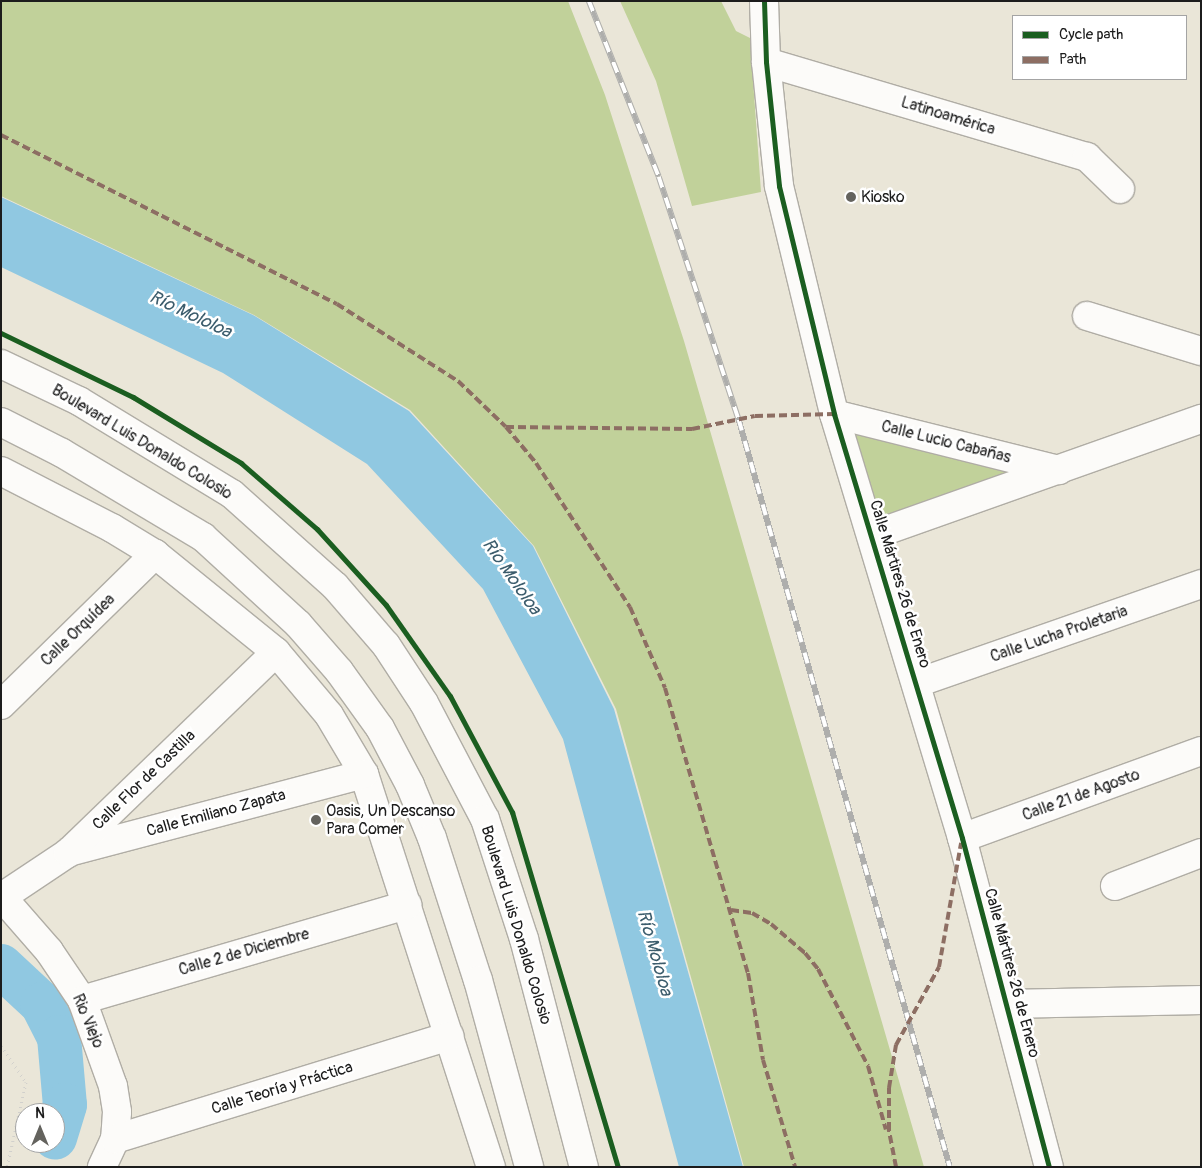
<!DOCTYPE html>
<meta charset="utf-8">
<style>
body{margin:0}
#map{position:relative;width:1202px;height:1168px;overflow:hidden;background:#eae6d8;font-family:Pangolin,sans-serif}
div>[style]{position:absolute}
.green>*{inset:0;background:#c1d19a}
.water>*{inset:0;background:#90c8e1}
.river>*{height:44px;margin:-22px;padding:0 22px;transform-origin:22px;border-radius:22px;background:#90c8e1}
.path>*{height:3px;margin-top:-1.5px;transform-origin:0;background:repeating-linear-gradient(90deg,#d1d0cc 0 1px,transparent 0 5px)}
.roads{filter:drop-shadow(1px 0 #b0ada5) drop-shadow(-1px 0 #b0ada5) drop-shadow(0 1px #b0ada5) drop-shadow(0 -1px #b0ada5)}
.minor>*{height:28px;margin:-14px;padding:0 14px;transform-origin:14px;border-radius:14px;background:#fcfbf9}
.major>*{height:28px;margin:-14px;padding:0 14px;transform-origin:14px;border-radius:14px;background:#fcfbf9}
.rail>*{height:5.5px;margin-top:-2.75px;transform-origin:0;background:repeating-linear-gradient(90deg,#fff 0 11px,#aeaeac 0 22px);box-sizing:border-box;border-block:1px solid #aeaeac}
.quiet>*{height:4px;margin-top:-2px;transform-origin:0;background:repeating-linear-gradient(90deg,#8d6e63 0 8px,transparent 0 12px)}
.cycleway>*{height:5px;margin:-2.5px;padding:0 2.5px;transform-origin:2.5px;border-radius:2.5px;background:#1b5e20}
.dots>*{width:14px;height:14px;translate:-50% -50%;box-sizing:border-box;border:2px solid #fff;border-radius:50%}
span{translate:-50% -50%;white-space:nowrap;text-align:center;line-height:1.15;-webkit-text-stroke:5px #fff;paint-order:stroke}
.street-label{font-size:16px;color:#1c1c1c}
.poi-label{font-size:16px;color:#1c1c1c}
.left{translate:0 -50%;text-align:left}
.water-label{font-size:18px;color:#3b5c6c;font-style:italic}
.frame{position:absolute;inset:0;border:2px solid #1c1c1c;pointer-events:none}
.legend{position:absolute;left:1012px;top:15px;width:175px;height:65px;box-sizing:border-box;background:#fff;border:1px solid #a4a4a4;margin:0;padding:6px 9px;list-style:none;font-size:15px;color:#1c1c1c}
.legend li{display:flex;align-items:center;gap:10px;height:25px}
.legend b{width:25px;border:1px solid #a4a4a4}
.north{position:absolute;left:15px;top:1103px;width:50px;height:50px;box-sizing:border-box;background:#fff;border:1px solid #a4a4a4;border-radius:50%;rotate:0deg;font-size:14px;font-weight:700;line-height:20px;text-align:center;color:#1c1c1c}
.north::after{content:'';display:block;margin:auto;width:18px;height:22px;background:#64635e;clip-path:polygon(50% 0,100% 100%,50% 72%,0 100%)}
</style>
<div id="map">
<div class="green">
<div style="clip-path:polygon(1px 1px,568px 1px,605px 95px,684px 341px,924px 1167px,744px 1167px,616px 709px,534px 546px,410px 410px,254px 315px,1px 196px)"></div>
<div style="clip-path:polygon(620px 1px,721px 1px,736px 31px,750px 38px,761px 192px,692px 206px,656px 81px)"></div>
<div style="clip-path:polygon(834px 414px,1059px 470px,873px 535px)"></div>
</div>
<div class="water">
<div style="clip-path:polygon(1px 197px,253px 315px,409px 411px,533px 546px,614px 709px,743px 1167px,679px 1167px,563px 739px,483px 589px,367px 464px,223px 373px,1px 267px)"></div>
</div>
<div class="river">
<div style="left:1px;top:966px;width:56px;rotate:42.8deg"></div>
<div style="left:42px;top:1004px;width:37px;rotate:63deg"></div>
<div style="left:59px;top:1037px;width:68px;rotate:85deg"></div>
<div style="left:65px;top:1105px;width:34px;rotate:107deg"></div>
</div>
<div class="path">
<div style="left:1px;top:1046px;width:44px;rotate:55.2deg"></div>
<div style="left:26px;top:1082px;width:87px;rotate:102.6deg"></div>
</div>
<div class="roads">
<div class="minor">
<div style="left:764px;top:1px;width:61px;rotate:88.1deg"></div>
<div style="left:766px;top:62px;width:125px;rotate:84deg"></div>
<div style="left:779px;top:186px;width:235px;rotate:76.4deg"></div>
<div style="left:834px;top:414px;width:443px;rotate:73.2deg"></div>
<div style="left:962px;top:838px;width:340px;rotate:75.2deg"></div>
<div style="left:766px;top:62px;width:335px;rotate:16.5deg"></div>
<div style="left:1087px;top:157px;width:46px;rotate:44.1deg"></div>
<div style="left:1087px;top:316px;width:119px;rotate:17.1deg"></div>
<div style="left:834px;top:414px;width:232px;rotate:14deg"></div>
<div style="left:1px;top:471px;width:125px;rotate:27.2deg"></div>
<div style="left:112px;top:528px;width:50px;rotate:31.2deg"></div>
<div style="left:155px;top:554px;width:156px;rotate:39deg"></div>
<div style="left:276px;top:652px;width:82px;rotate:49.9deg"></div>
<div style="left:329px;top:715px;width:69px;rotate:59.3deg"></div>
<div style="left:364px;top:774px;width:413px;rotate:72.1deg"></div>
<div style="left:873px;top:535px;width:348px;rotate:-19.5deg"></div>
<div style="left:917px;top:683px;width:301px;rotate:-19.2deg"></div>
<div style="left:1px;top:705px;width:216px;rotate:-44.4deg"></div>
<div style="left:962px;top:838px;width:254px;rotate:-20deg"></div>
<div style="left:69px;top:852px;width:305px;rotate:-14.8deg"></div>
<div style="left:1115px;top:886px;width:92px;rotate:-21deg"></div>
<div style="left:1px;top:896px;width:73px;rotate:48.9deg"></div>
<div style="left:49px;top:951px;width:59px;rotate:56deg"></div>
<div style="left:82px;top:1000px;width:91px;rotate:70.2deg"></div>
<div style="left:113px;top:1086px;width:26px;rotate:81deg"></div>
<div style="left:117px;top:1112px;width:27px;rotate:94deg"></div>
<div style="left:115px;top:1139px;width:31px;rotate:115deg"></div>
<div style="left:2px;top:897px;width:79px;rotate:-33.7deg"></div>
<div style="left:68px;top:853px;width:289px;rotate:-44deg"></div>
<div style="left:82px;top:1000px;width:339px;rotate:-16.3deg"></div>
<div style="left:1008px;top:1004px;width:193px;rotate:-1.2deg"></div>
<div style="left:115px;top:1139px;width:350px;rotate:-17.1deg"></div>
</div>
<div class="major">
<div style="left:1px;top:364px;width:86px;rotate:25.4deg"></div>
<div style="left:79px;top:401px;width:179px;rotate:31.3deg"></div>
<div style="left:232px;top:494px;width:138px;rotate:41.8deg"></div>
<div style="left:335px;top:586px;width:78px;rotate:49.2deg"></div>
<div style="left:386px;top:645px;width:69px;rotate:56.8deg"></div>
<div style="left:424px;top:703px;width:131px;rotate:62.3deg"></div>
<div style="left:485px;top:819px;width:126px;rotate:72deg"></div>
<div style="left:524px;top:939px;width:236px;rotate:75.3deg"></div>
<div style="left:1px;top:422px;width:68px;rotate:26.9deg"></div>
<div style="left:62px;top:453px;width:164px;rotate:30.8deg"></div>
<div style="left:203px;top:537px;width:129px;rotate:42.5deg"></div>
<div style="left:298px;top:624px;width:62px;rotate:48.9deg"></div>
<div style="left:339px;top:671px;width:70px;rotate:54.3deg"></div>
<div style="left:380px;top:728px;width:64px;rotate:62.2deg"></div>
<div style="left:410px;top:785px;width:57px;rotate:67.5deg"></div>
<div style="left:432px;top:838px;width:149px;rotate:72.1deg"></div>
<div style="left:478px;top:980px;width:194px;rotate:74.7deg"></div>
</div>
</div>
<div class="rail">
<div style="left:589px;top:1px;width:189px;rotate:68.3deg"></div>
<div style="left:659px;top:177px;width:256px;rotate:71.8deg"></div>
<div style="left:739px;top:420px;width:776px;rotate:74.23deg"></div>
</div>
<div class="quiet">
<div style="left:1px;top:135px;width:376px;rotate:26.7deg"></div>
<div style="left:337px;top:304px;width:143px;rotate:32.5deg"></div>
<div style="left:458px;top:381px;width:66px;rotate:43.8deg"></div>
<div style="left:506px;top:427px;width:47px;rotate:50.2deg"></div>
<div style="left:536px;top:463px;width:172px;rotate:56.9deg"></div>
<div style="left:630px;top:607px;width:88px;rotate:66.6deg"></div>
<div style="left:665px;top:688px;width:297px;rotate:73.8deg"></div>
<div style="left:748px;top:973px;width:88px;rotate:80.2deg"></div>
<div style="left:763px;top:1060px;width:112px;rotate:73.3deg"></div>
<div style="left:506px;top:427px;width:186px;rotate:0.6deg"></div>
<div style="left:692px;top:429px;width:64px;rotate:-11.7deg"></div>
<div style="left:755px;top:416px;width:79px;rotate:-1.5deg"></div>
<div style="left:731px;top:910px;width:21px;rotate:8deg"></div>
<div style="left:752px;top:913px;width:22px;rotate:30deg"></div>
<div style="left:771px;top:924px;width:45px;rotate:40.5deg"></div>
<div style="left:805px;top:953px;width:21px;rotate:51deg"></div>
<div style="left:818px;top:969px;width:109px;rotate:62.7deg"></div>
<div style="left:868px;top:1066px;width:66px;rotate:74.3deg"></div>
<div style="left:896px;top:1167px;width:38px;rotate:-101deg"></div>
<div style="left:889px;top:1130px;width:42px;rotate:-90deg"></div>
<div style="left:889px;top:1088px;width:44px;rotate:-80.8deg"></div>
<div style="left:896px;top:1045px;width:89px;rotate:-61.1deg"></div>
<div style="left:939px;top:967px;width:126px;rotate:-79.9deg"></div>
</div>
<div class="cycleway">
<div style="left:764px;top:1px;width:61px;rotate:88.1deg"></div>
<div style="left:766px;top:62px;width:125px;rotate:84deg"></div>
<div style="left:779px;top:186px;width:235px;rotate:76.4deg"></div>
<div style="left:834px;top:414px;width:443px;rotate:73.2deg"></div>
<div style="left:962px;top:838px;width:340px;rotate:75.2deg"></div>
<div style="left:1px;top:333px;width:147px;rotate:25.9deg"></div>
<div style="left:133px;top:397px;width:127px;rotate:31.4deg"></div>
<div style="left:241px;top:463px;width:101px;rotate:41deg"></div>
<div style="left:317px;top:529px;width:103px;rotate:47.8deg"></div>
<div style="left:386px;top:605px;width:111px;rotate:54.9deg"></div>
<div style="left:450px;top:696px;width:132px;rotate:61.9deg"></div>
<div style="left:512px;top:812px;width:370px;rotate:73.4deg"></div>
</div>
<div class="dots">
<div style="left:851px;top:197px;background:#64635e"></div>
<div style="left:316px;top:820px;background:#64635e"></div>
</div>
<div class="street-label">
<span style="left:948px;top:116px;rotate:17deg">Latinoamérica</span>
<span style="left:142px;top:442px;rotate:31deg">Boulevard Luis Donaldo Colosio</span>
<span style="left:946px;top:442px;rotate:14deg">Calle Lucio Cabañas</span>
<span style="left:900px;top:584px;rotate:73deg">Calle Mártires 26 de Enero</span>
<span style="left:78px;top:630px;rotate:-44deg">Calle Orquídea</span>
<span style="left:1059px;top:634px;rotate:-19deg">Calle Lucha Proletaria</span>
<span style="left:144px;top:780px;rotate:-44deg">Calle Flor de Castilla</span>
<span style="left:1081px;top:795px;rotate:-20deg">Calle 21 de Agosto</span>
<span style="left:216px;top:813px;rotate:-15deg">Calle Emiliano Zapata</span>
<span style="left:516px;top:925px;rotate:73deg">Boulevard Luis Donaldo Colosio</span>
<span style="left:244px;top:952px;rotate:-16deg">Calle 2 de Diciembre</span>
<span style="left:1012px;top:973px;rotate:75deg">Calle Mártires 26 de Enero</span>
<span style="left:88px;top:1021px;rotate:67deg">Rio Viejo</span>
<span style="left:282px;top:1088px;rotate:-17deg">Calle Teoría y Práctica</span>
</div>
<div class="poi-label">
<span class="left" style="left:861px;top:197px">Kiosko</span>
<span class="left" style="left:326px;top:820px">Oasis, Un Descanso<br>Para Comer</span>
</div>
<div class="water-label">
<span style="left:190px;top:315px;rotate:25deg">Río Mololoa</span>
<span style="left:511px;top:577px;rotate:55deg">Río Mololoa</span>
<span style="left:654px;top:953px;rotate:74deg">Río Mololoa</span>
</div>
<div class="frame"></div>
<ul class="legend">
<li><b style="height:6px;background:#1b5e20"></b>Cycle path</li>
<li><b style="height:6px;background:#8d6e63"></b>Path</li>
</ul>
<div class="north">N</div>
</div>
